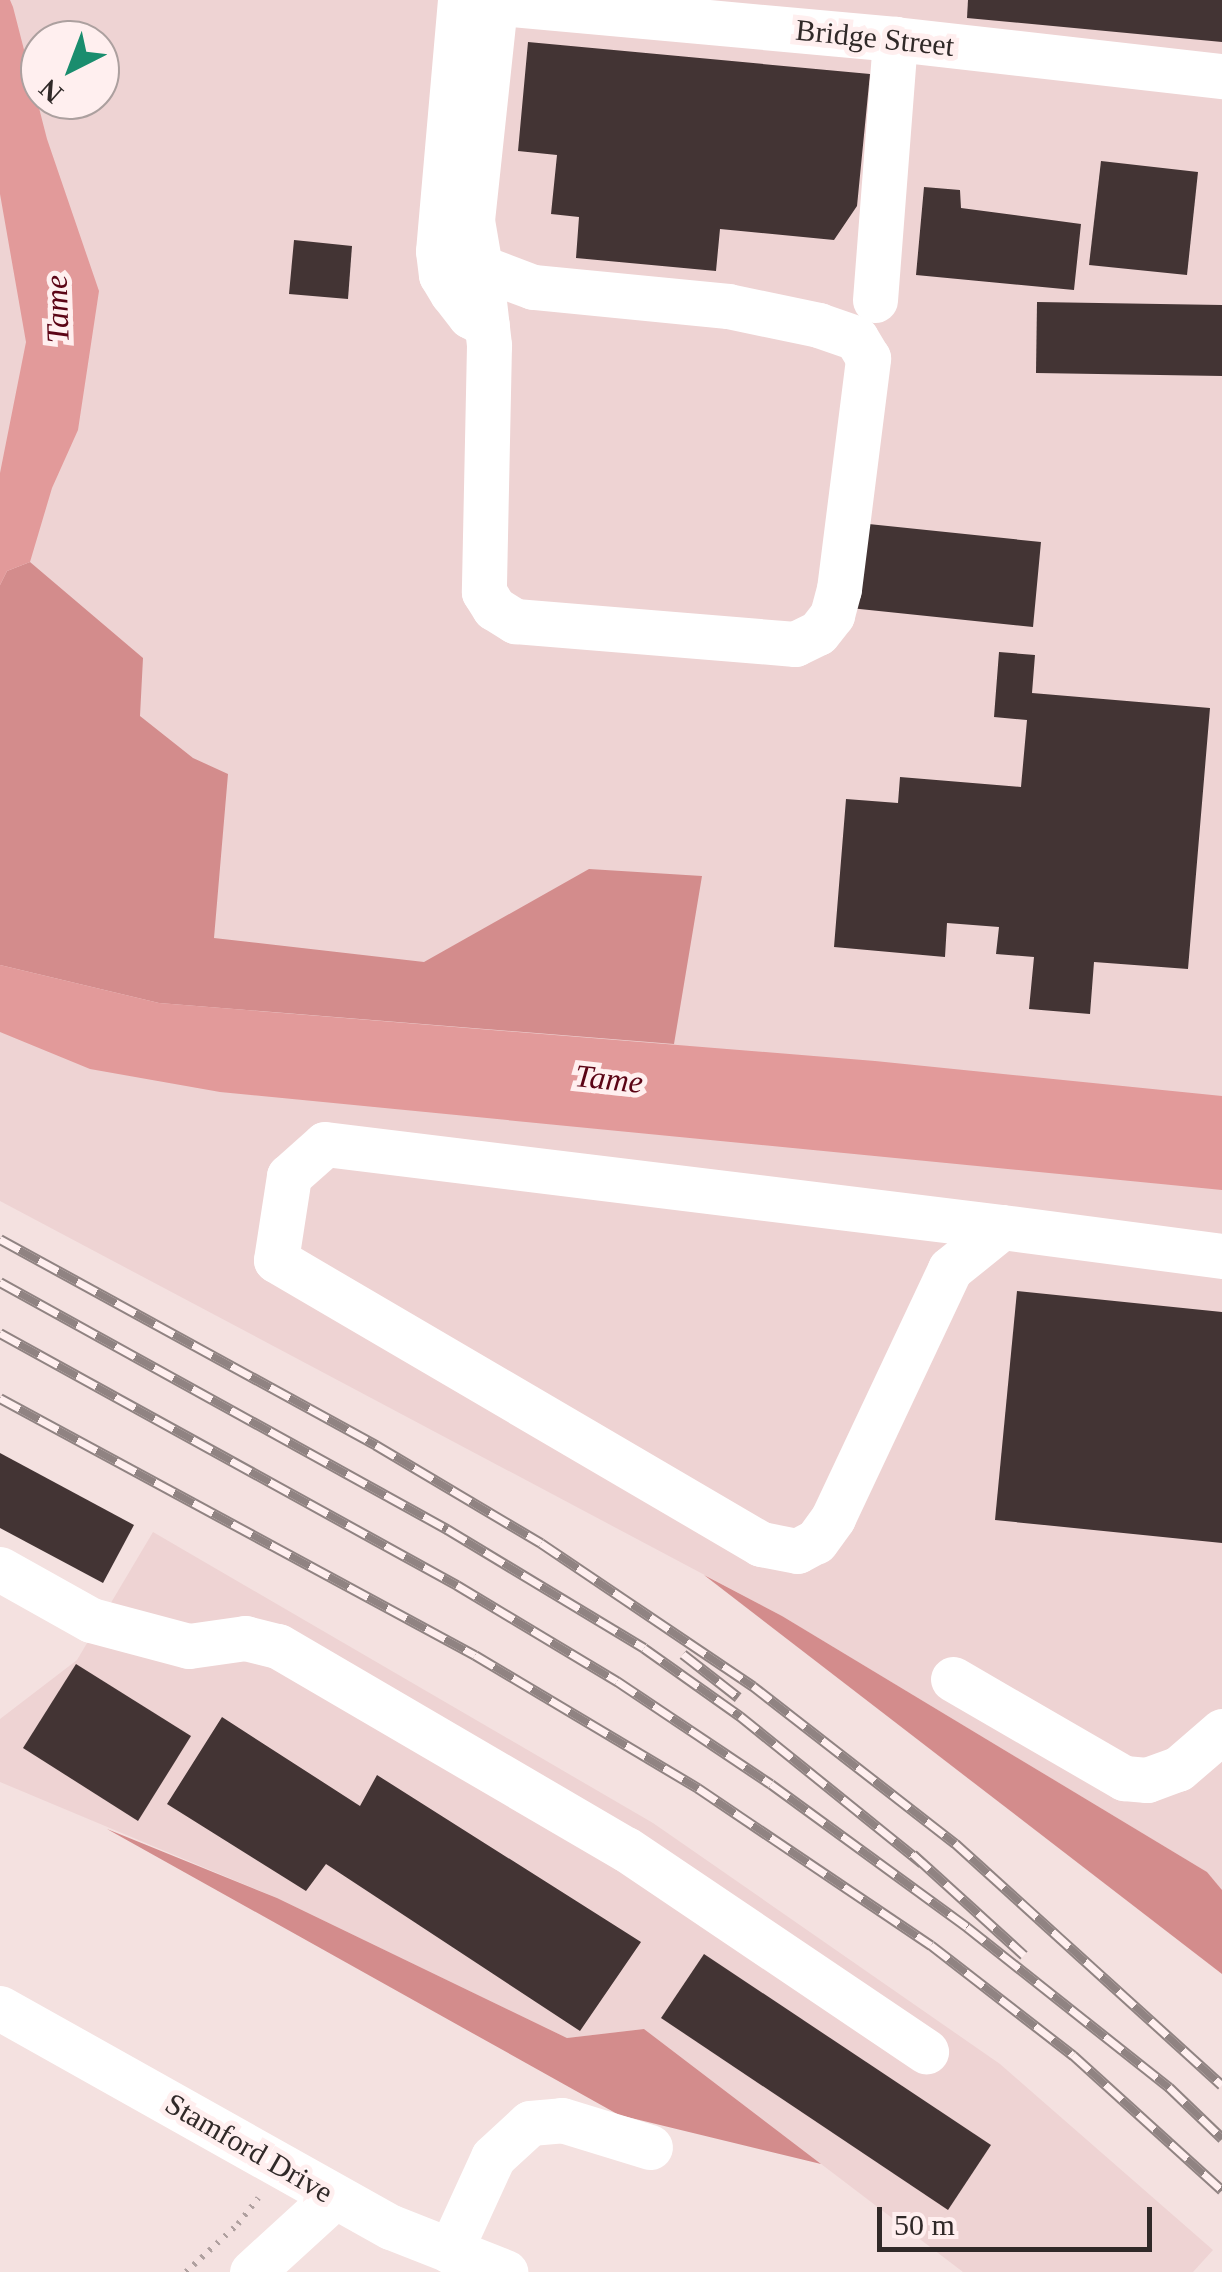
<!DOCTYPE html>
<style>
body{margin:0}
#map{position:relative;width:1222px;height:2272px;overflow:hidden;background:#f4e1e0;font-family:Georgia,serif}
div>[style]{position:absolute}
.built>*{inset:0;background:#eed3d3}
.forest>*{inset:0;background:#d38c8c}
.water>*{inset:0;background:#e29a9a}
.building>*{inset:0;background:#433434}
.path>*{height:6px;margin-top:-3px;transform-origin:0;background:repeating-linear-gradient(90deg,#afa09f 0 2.5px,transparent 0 10.5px)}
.minor>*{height:45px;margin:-22.5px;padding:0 22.5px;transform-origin:22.5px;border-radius:22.5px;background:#fff}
.rail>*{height:11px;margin-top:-5.5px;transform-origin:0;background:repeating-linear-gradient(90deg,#ffefef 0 22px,#908382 0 44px);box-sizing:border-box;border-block:2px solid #908382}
span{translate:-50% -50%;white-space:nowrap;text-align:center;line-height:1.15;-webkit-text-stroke:10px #ffefef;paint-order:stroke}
.street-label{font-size:30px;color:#302928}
.water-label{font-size:32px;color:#5b0415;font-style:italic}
.north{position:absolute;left:20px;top:20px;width:100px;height:100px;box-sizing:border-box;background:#ffefef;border:2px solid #aca09f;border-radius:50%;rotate:222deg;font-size:28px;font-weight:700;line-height:40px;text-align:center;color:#302928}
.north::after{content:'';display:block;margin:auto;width:35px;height:45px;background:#1a8d6e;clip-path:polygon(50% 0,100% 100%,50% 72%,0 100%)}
.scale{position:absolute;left:877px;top:2207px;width:275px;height:45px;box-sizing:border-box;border:5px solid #302928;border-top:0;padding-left:12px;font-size:30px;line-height:35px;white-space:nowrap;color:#302928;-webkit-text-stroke:8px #ffefef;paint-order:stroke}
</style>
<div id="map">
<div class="built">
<div style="clip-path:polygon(evenodd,0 0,1222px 0,1222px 1890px,1207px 1872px,782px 1616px,0 1201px,0 0,40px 40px,100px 40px,100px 100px,40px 100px,40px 40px)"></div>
<div style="clip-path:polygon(153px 1532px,653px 1823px,1000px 2064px,1213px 2250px,1193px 2272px,963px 2272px,644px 2029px,567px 2038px,277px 1898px,0 1782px,0 1719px,77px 1660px)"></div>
</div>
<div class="forest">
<div style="clip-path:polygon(30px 562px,143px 658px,140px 716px,193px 758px,228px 774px,214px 938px,424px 962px,589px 869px,702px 876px,674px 1044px,159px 1003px,0 965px,0 585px,7px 571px)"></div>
<div style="clip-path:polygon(704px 1575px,782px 1616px,1207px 1872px,1222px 1890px,1222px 1974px)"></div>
<div style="clip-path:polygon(107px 1829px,277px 1898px,567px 2038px,644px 2029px,821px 2164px,619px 2115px)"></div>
</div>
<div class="water">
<div style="clip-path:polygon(0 0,10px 0,13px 7px,47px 139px,99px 291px,78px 430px,52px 488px,30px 562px,7px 571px,0 585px,0 473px,26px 342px,0 194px)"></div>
<div style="clip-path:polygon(0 965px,159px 1003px,875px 1061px,1222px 1096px,1222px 1190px,220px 1092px,90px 1069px,0 1032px)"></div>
</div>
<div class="building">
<div style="clip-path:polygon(968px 0,1222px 0,1222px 42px,967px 18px)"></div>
<div style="clip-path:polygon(528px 42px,870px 74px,857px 206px,834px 240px,720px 229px,716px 271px,576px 258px,579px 217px,551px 214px,557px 155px,518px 151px)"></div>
<div style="clip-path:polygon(1101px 161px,1198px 172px,1187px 275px,1089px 265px)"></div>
<div style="clip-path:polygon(924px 187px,960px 190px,961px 208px,1081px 224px,1074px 290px,916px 275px)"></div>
<div style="clip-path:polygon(294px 240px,352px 246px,348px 299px,289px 294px)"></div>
<div style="clip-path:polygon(1037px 302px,1222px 305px,1222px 376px,1036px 373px)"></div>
<div style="clip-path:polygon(859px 523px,1041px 542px,1033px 627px,850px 608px)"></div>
<div style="clip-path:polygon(999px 652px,1035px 655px,1032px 693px,1210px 708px,1188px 969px,1094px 962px,1090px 1014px,1029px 1009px,1034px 957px,996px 954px,999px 927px,947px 923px,945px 957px,834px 947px,846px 799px,898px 803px,900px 777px,1021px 787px,1027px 720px,994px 717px)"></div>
<div style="clip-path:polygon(1017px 1291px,1222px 1312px,1222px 1543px,995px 1520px)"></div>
<div style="clip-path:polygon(0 1453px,134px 1525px,103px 1583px,0 1528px)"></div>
<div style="clip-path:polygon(76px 1664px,191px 1736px,138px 1821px,23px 1748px)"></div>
<div style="clip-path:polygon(222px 1717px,360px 1806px,377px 1775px,641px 1942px,580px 2031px,326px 1864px,306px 1891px,167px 1804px)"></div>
<div style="clip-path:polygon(704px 1954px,991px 2145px,948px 2210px,661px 2018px)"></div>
</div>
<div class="path">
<div style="left:186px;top:2272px;width:71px;rotate:-42.7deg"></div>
<div style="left:238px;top:2224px;width:33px;rotate:-52deg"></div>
</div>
<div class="minor">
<div style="left:460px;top:0;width:252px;rotate:95deg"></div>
<div style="left:438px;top:251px;width:24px;rotate:83deg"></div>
<div style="left:441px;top:275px;width:21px;rotate:59deg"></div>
<div style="left:452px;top:293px;width:29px;rotate:52deg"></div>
<div style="left:470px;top:316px;width:19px;rotate:28deg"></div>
<div style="left:467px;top:0;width:430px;rotate:5.2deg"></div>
<div style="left:895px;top:39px;width:329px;rotate:6.5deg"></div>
<div style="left:480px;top:267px;width:79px;rotate:83.4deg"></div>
<div style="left:489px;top:345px;width:247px;rotate:91.2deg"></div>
<div style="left:484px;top:592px;width:19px;rotate:58deg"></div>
<div style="left:494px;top:608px;width:25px;rotate:32deg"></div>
<div style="left:515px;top:621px;width:281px;rotate:4.7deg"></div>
<div style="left:795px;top:644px;width:25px;rotate:-26deg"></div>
<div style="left:818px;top:633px;width:23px;rotate:-52deg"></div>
<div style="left:832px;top:615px;width:27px;rotate:-75deg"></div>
<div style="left:839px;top:589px;width:233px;rotate:-82.8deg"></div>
<div style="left:868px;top:358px;width:23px;rotate:-121deg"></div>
<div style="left:856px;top:338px;width:39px;rotate:-161deg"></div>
<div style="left:819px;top:325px;width:93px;rotate:-168.2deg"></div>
<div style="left:728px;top:306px;width:196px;rotate:-174.4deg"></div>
<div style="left:533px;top:287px;width:57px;rotate:-159.3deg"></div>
<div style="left:480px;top:267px;width:48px;rotate:-99.7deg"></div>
<div style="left:472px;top:220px;width:218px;rotate:-83.9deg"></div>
<div style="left:875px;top:300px;width:262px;rotate:-85.6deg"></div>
<div style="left:1002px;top:1227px;width:67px;rotate:141.1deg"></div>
<div style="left:950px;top:1269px;width:275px;rotate:115.2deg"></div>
<div style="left:833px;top:1518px;width:29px;rotate:126deg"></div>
<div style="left:816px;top:1541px;width:21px;rotate:152deg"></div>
<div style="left:797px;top:1551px;width:37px;rotate:-169deg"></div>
<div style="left:761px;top:1544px;width:562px;rotate:-149.65deg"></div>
<div style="left:276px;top:1260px;width:85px;rotate:-81.2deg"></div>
<div style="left:289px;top:1176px;width:48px;rotate:-41.6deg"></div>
<div style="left:325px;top:1144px;width:682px;rotate:6.99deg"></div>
<div style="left:1002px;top:1227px;width:222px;rotate:7.5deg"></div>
<div style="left:0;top:1569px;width:104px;rotate:29.3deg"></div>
<div style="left:91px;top:1620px;width:101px;rotate:14.9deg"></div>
<div style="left:189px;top:1646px;width:57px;rotate:-8.1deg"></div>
<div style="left:245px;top:1638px;width:34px;rotate:14deg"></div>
<div style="left:278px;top:1646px;width:403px;rotate:30.3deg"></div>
<div style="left:626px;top:1849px;width:362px;rotate:34deg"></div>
<div style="left:953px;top:1679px;width:198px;rotate:30.1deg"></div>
<div style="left:1124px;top:1778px;width:23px;rotate:5deg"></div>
<div style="left:1147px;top:1780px;width:33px;rotate:-20deg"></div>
<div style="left:1178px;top:1769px;width:58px;rotate:-40.8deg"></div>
<div style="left:0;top:2008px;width:448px;rotate:29.3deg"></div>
<div style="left:391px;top:2227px;width:123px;rotate:21.5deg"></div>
<div style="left:450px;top:2251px;width:103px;rotate:-65.4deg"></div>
<div style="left:493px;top:2157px;width:50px;rotate:-42.6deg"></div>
<div style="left:530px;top:2123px;width:32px;rotate:-5deg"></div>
<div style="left:562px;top:2120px;width:92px;rotate:17.1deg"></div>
<div style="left:252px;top:2272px;width:111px;rotate:-42.4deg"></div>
</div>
<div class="rail">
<div style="left:0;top:1239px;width:429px;rotate:28.7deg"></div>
<div style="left:376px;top:1445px;width:192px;rotate:30.7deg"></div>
<div style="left:541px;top:1543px;width:256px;rotate:34deg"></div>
<div style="left:753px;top:1686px;width:256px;rotate:37.9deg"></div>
<div style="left:955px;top:1843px;width:360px;rotate:42.2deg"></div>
<div style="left:0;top:1282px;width:511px;rotate:28.92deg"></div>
<div style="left:447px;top:1529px;width:230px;rotate:31.1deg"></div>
<div style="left:644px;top:1648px;width:118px;rotate:35.3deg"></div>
<div style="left:740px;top:1716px;width:234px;rotate:38.9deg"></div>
<div style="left:0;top:1333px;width:522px;rotate:28.87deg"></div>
<div style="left:457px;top:1585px;width:187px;rotate:31deg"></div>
<div style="left:617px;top:1681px;width:185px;rotate:33.8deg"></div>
<div style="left:771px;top:1784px;width:243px;rotate:36.1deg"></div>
<div style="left:967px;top:1927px;width:258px;rotate:38.4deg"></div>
<div style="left:1169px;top:2087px;width:74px;rotate:43.9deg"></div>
<div style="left:0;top:1398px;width:540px;rotate:28.42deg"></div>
<div style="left:475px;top:1655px;width:260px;rotate:30.8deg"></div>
<div style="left:698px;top:1788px;width:281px;rotate:34deg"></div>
<div style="left:931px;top:1945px;width:180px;rotate:37.8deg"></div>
<div style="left:1073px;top:2055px;width:201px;rotate:42.2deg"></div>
<div style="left:683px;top:1654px;width:70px;rotate:38deg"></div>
<div style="left:913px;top:1854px;width:150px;rotate:42.3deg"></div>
</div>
<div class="street-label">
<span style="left:875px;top:38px;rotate:6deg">Bridge Street</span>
<span style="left:249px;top:2148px;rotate:30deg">Stamford Drive</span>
</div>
<div class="water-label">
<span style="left:57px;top:309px;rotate:-92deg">Tame</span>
<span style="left:609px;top:1079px;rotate:6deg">Tame</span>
</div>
<div class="north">N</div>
<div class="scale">50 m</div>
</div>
